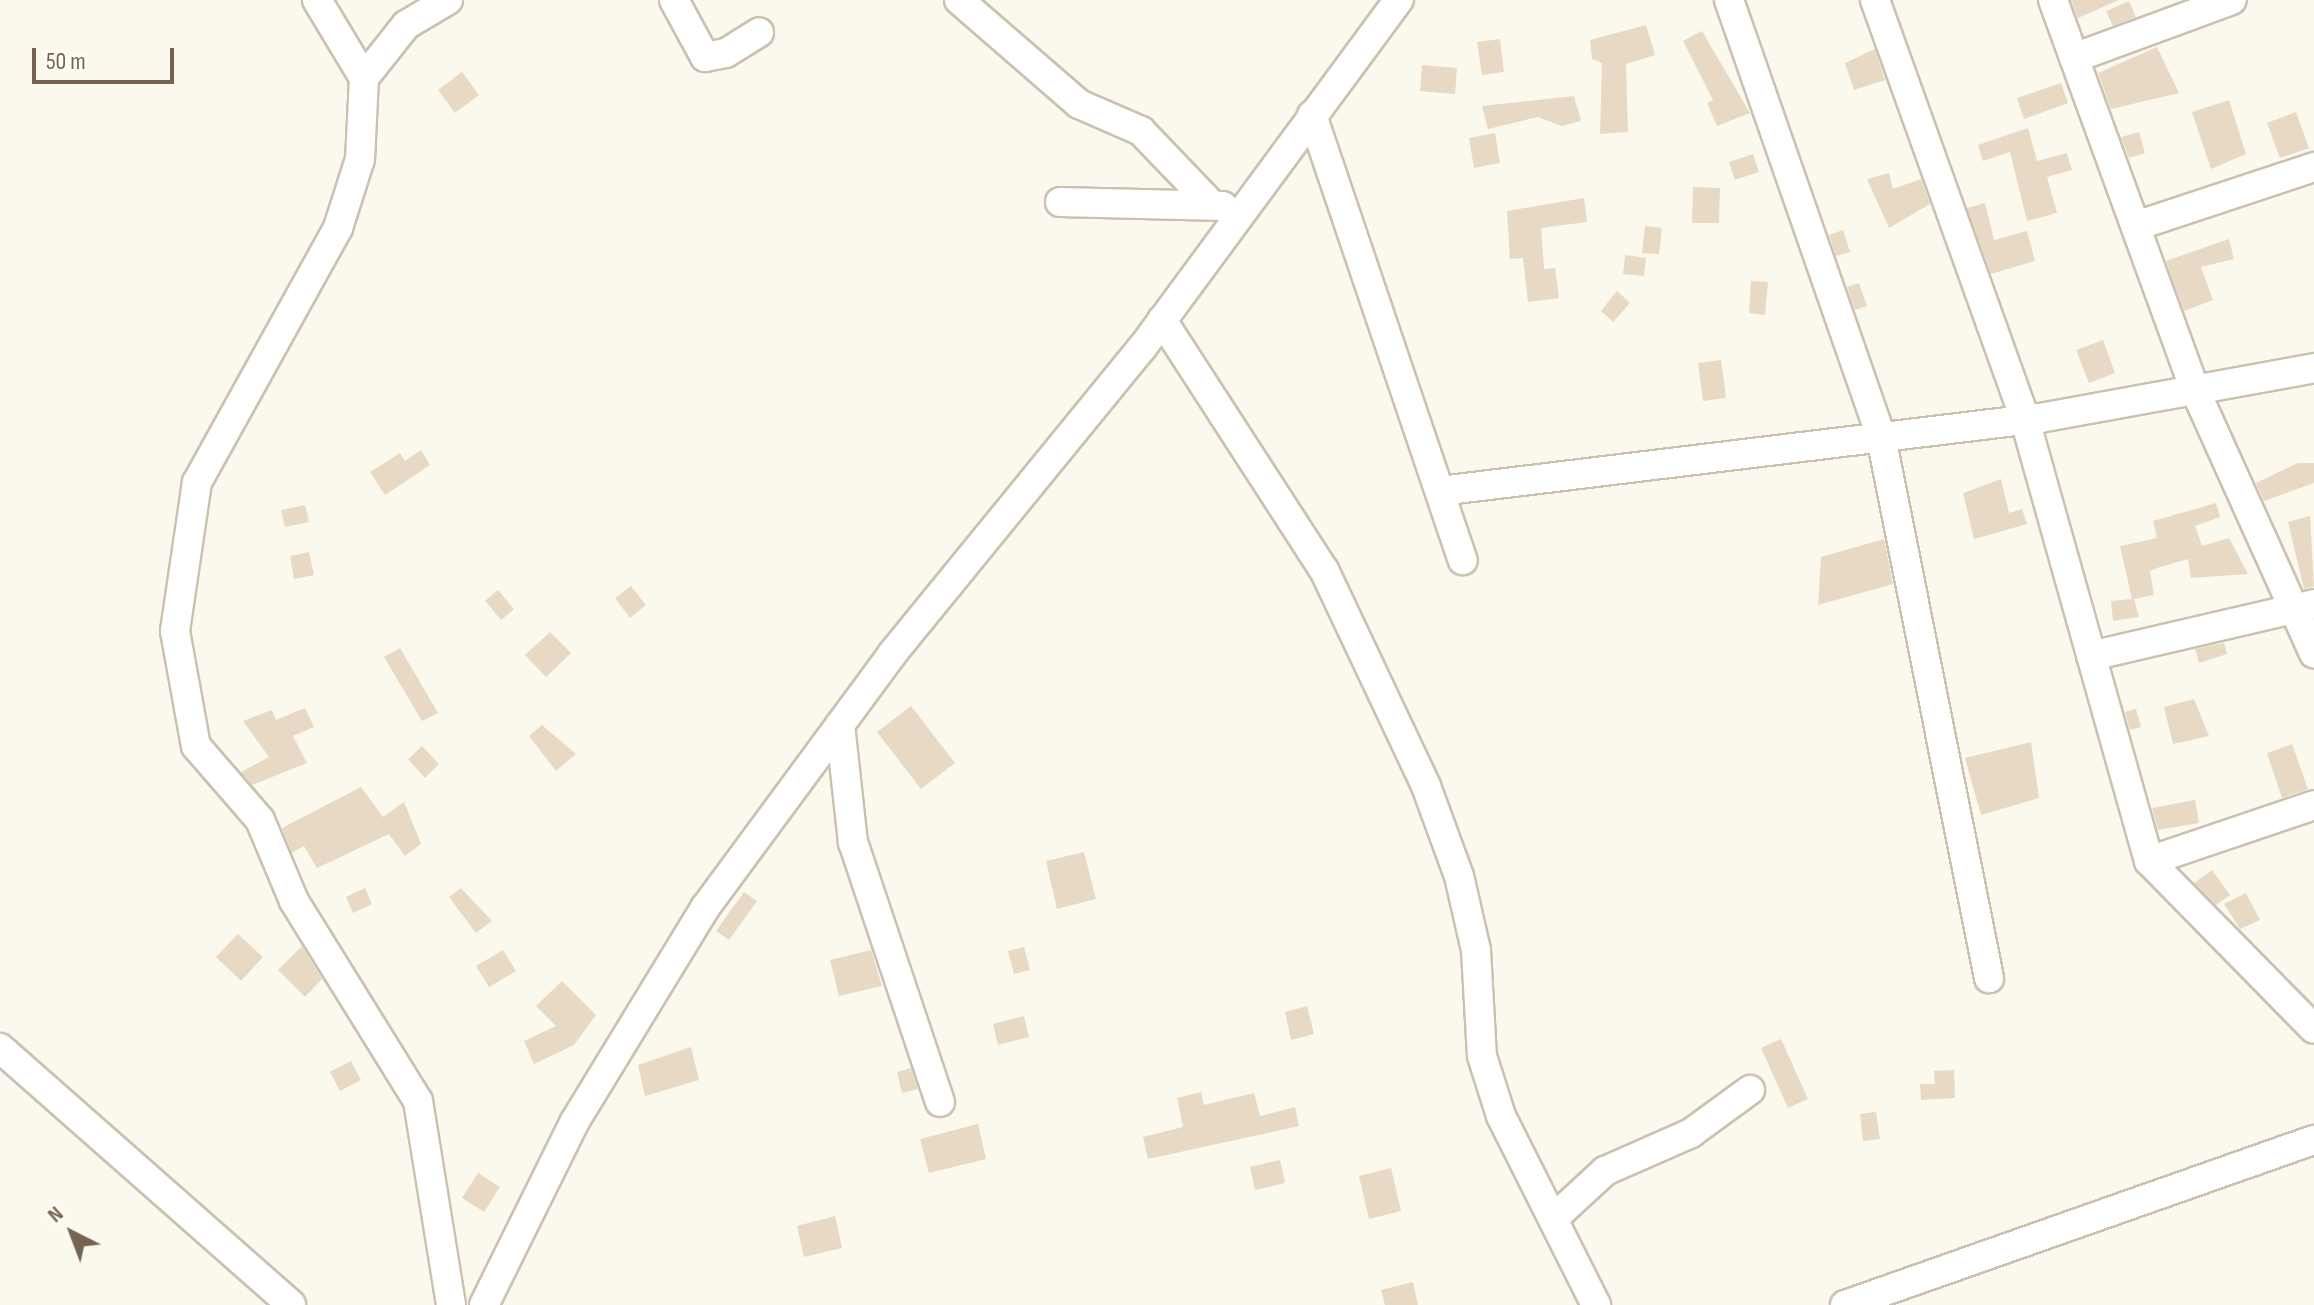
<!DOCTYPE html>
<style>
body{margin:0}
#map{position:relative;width:2314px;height:1305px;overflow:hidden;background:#fbf8ee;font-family:"Sofia Sans Condensed",sans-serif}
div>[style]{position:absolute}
.building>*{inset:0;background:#e8d9c4}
.roads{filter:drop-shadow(2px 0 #cac1b1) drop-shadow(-2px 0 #cac1b1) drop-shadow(0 2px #cac1b1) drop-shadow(0 -2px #cac1b1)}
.minor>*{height:28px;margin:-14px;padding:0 14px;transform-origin:14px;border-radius:14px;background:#fff}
span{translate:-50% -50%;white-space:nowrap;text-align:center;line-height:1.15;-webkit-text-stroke:6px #fefcf4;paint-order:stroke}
.north{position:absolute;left:32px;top:1193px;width:80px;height:80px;-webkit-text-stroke:6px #fefcf4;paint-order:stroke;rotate:318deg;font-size:22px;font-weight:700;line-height:32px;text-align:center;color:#746552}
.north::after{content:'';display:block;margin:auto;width:28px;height:36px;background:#746552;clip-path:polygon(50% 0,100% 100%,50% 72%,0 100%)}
.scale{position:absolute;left:32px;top:48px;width:142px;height:36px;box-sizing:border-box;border:4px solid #746552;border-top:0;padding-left:10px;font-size:24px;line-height:28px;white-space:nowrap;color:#746552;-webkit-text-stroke:6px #fefcf4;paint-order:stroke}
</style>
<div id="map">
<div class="building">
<div style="clip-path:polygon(2071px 0,2119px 0,2078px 18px)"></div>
<div style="clip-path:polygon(2129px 1px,2136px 17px,2113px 26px,2106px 11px)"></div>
<div style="clip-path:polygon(1646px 25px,1655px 55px,1626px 64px,1628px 132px,1600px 134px,1602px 63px,1592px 59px,1590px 40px)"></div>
<div style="clip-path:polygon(1702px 31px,1750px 113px,1717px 126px,1707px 103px,1713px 100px,1683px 41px)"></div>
<div style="clip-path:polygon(1500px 39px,1504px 72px,1482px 75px,1477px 42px)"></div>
<div style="clip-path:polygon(2157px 47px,2179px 93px,2111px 109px,2098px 73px)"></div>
<div style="clip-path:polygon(1875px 49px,1885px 80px,1854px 90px,1845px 63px)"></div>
<div style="clip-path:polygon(1422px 65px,1457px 68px,1455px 94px,1420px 91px)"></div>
<div style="clip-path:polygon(462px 72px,479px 95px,455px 113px,438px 90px)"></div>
<div style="clip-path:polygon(2061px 83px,2068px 103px,2024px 119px,2017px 98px)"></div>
<div style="clip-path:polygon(1574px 96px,1581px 121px,1562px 126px,1538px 117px,1488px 129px,1482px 106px)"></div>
<div style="clip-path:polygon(2229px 100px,2246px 154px,2211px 169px,2192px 112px)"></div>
<div style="clip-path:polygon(2296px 112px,2309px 148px,2280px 158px,2267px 123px)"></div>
<div style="clip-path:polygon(2028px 128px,2037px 161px,2067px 153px,2072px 170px,2047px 177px,2057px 213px,2027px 221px,2010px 152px,1983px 161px,1978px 145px)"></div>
<div style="clip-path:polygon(2139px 132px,2145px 153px,2129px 158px,2121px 137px)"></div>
<div style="clip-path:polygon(1495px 133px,1500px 163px,1474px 168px,1469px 138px)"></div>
<div style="clip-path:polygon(1753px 154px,1759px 172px,1735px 180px,1729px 162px)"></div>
<div style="clip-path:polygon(1889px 173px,1893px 189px,1921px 179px,1930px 204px,1889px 228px,1867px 179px)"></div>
<div style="clip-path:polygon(1693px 187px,1720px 188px,1719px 223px,1692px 223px)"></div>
<div style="clip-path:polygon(1584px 198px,1587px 222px,1541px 228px,1544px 269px,1555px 268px,1559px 298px,1528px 302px,1523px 258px,1510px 259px,1507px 211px)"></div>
<div style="clip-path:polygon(1985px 203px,1994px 240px,2027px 231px,2035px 261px,1991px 274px,1967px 208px)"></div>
<div style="clip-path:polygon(1645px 226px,1662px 228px,1659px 254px,1642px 253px)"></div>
<div style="clip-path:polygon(1843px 230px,1850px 252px,1836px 256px,1829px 235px)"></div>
<div style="clip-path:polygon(2229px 239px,2234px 259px,2201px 267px,2213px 300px,2184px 311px,2166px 261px)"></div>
<div style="clip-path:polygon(1625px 255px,1646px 258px,1644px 276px,1623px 274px)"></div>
<div style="clip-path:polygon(1751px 281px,1768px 282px,1765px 315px,1749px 313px)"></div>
<div style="clip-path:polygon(1859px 283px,1867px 306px,1855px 310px,1847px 287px)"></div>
<div style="clip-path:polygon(1617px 291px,1630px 303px,1613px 322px,1601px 311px)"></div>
<div style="clip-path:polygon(2103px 340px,2115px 373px,2089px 383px,2076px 350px)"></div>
<div style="clip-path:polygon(1721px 360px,1726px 398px,1703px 401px,1698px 363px)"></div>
<div style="clip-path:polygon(421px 450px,430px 465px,385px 495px,370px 472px,400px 453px,405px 461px)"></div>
<div style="clip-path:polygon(2298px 463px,2314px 463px,2314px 483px,2264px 501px,2256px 483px)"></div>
<div style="clip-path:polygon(2001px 479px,2009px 513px,2022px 509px,2027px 524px,1974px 539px,1963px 493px)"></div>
<div style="clip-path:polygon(2216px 503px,2220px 517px,2195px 526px,2202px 546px,2229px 538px,2248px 574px,2191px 578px,2188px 559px,2160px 567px,2150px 571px,2154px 595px,2134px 599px,2139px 617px,2113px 621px,2111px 601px,2132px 599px,2120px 546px,2157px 538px,2153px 521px)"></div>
<div style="clip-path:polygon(305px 505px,309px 522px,285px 527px,281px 510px)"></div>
<div style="clip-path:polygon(2310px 516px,2314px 587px,2304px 589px,2288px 522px)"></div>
<div style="clip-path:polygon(1884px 539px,1893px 584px,1818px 605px,1821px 557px)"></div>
<div style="clip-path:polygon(309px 552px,314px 575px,294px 579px,290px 556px)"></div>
<div style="clip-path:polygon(631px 586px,646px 605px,630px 618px,615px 598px)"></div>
<div style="clip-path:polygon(498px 590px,514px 609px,501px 620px,485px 601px)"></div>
<div style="clip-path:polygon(550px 632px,571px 653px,546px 677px,525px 655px)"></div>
<div style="clip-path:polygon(2224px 643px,2227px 654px,2199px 663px,2195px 649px)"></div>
<div style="clip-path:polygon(400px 648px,438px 713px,422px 721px,384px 657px)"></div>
<div style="clip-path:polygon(2194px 699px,2209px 736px,2173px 744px,2164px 707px)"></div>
<div style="clip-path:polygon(911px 706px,955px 763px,921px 789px,877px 732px)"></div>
<div style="clip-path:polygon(305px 708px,314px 727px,293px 736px,307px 763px,252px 785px,241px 772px,269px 757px,243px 721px,272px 710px,276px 720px)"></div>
<div style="clip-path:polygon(2136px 709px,2141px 727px,2130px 730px,2125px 712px)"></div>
<div style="clip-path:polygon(542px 725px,576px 754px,556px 771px,529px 736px)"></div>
<div style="clip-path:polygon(2031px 742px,2039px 798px,1981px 815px,1965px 758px)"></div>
<div style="clip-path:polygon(2292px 744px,2308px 789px,2282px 798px,2267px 753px)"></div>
<div style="clip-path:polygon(422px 746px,439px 764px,425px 778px,408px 759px)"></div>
<div style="clip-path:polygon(361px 787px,383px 817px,404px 802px,421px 844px,405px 856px,389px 834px,317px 868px,304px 846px,292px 853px,282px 828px)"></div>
<div style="clip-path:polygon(2195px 800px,2199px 823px,2158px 830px,2152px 808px)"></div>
<div style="clip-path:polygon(1084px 852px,1096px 899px,1057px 909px,1046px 861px)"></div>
<div style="clip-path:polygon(2212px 870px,2230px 895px,2216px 905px,2194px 883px)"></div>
<div style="clip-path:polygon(365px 888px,372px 904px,353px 913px,346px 897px)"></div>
<div style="clip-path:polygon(461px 888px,492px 921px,476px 933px,449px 897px)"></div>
<div style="clip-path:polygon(744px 892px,757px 901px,729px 940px,716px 931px)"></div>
<div style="clip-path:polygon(2246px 893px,2260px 920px,2240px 929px,2224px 904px)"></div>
<div style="clip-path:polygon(238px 934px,263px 957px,241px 981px,216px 957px)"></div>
<div style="clip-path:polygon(302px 946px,322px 979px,305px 997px,278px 970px)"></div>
<div style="clip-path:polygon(1024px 947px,1030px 970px,1014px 974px,1008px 951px)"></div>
<div style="clip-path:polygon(503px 950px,516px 971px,489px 987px,476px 966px)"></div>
<div style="clip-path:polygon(871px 950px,882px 986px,839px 996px,830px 960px)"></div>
<div style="clip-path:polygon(562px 981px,596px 1015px,574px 1045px,534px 1064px,524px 1041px,556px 1026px,536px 1006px)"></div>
<div style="clip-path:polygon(1307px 1006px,1314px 1034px,1291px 1040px,1285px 1012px)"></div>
<div style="clip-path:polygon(1024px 1016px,1029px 1037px,998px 1045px,993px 1024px)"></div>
<div style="clip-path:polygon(1781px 1039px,1808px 1099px,1788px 1108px,1761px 1048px)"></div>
<div style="clip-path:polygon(691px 1047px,699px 1080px,645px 1096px,638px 1065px)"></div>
<div style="clip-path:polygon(351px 1061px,361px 1080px,340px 1091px,330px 1072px)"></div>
<div style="clip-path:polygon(911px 1068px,918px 1089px,902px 1093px,897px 1072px)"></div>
<div style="clip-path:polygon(1954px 1070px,1955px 1098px,1921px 1100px,1920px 1084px,1935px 1084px,1934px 1071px)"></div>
<div style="clip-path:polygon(1201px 1092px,1204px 1105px,1254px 1093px,1260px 1116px,1295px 1107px,1299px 1126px,1148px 1159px,1143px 1137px,1183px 1127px,1177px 1098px)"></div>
<div style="clip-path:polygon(1876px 1112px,1880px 1139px,1863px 1141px,1860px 1114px)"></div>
<div style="clip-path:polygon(978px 1124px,986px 1159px,929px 1173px,920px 1139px)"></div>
<div style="clip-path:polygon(1280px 1160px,1285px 1183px,1255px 1190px,1250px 1167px)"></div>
<div style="clip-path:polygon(1391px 1168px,1401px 1211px,1369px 1219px,1359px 1176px)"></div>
<div style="clip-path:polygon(478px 1173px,500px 1187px,484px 1212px,462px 1198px)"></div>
<div style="clip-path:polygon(835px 1216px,842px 1248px,804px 1257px,797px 1226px)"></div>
<div style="clip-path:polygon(1413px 1282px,1418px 1305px,1385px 1305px,1381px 1290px)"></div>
</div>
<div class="roads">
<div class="minor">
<div style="left:317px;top:0;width:91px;rotate:58.9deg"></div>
<div style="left:364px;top:78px;width:81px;rotate:92.8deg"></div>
<div style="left:360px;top:159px;width:72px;rotate:107.7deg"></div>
<div style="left:338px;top:228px;width:291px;rotate:119deg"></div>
<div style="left:197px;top:482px;width:151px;rotate:98.4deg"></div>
<div style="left:175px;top:631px;width:117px;rotate:79.7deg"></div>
<div style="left:196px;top:746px;width:98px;rotate:49.1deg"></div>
<div style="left:260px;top:820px;width:88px;rotate:67.2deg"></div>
<div style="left:294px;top:901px;width:235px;rotate:58.2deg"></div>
<div style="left:418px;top:1101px;width:207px;rotate:80.8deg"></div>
<div style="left:674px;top:0;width:65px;rotate:61.5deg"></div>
<div style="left:705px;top:57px;width:21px;rotate:-11deg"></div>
<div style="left:726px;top:53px;width:39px;rotate:-32deg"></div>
<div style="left:959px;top:0;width:159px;rotate:40.9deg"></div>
<div style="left:1079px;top:104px;width:68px;rotate:23.5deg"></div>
<div style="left:1141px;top:131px;width:101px;rotate:46.2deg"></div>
<div style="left:1729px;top:0;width:463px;rotate:70.8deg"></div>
<div style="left:1881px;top:437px;width:552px;rotate:78.71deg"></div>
<div style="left:1875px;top:0;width:446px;rotate:70.3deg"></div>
<div style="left:2025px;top:420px;width:458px;rotate:74.3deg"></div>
<div style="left:2149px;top:861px;width:235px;rotate:45.5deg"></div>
<div style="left:2053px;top:0;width:415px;rotate:70deg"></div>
<div style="left:2195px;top:390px;width:289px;rotate:65.7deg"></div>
<div style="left:2074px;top:58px;width:168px;rotate:-20.2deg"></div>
<div style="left:364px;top:78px;width:68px;rotate:-51.6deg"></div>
<div style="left:406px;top:25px;width:49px;rotate:-30.8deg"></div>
<div style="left:1312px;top:115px;width:470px;rotate:71.3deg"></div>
<div style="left:1060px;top:202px;width:163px;rotate:1.4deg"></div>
<div style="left:2136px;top:226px;width:188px;rotate:-18.3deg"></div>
<div style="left:1162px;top:320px;width:298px;rotate:57.1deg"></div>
<div style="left:1324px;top:570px;width:239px;rotate:64.7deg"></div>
<div style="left:1426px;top:786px;width:96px;rotate:69.9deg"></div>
<div style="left:1459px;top:876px;width:76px;rotate:77.1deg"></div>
<div style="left:1476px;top:950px;width:106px;rotate:86.8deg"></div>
<div style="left:1482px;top:1056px;width:63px;rotate:72.4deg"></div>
<div style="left:1501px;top:1116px;width:212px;rotate:63.3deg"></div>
<div style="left:1440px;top:491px;width:604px;rotate:-6.94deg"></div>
<div style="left:2040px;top:418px;width:279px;rotate:-10.3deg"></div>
<div style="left:2091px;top:656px;width:229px;rotate:-13.1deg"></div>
<div style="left:840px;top:725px;width:118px;rotate:83.7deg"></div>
<div style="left:853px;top:842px;width:274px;rotate:71.5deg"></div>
<div style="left:2149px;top:861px;width:174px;rotate:-18.7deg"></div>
<div style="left:0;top:1048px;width:388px;rotate:41.4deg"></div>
<div style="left:1553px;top:1219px;width:71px;rotate:-42.7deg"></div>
<div style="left:1605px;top:1171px;width:94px;rotate:-23.8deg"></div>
<div style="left:1691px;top:1133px;width:73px;rotate:-36.1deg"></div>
<div style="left:484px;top:1305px;width:205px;rotate:-63.7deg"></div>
<div style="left:575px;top:1121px;width:250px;rotate:-58.6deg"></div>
<div style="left:705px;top:908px;width:315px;rotate:-53.6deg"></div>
<div style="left:892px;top:654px;width:395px;rotate:-50.8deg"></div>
<div style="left:1142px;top:348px;width:433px;rotate:-53.6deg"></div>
<div style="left:1845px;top:1305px;width:497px;rotate:-19.4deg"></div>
</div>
</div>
<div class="north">N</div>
<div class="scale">50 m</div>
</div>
